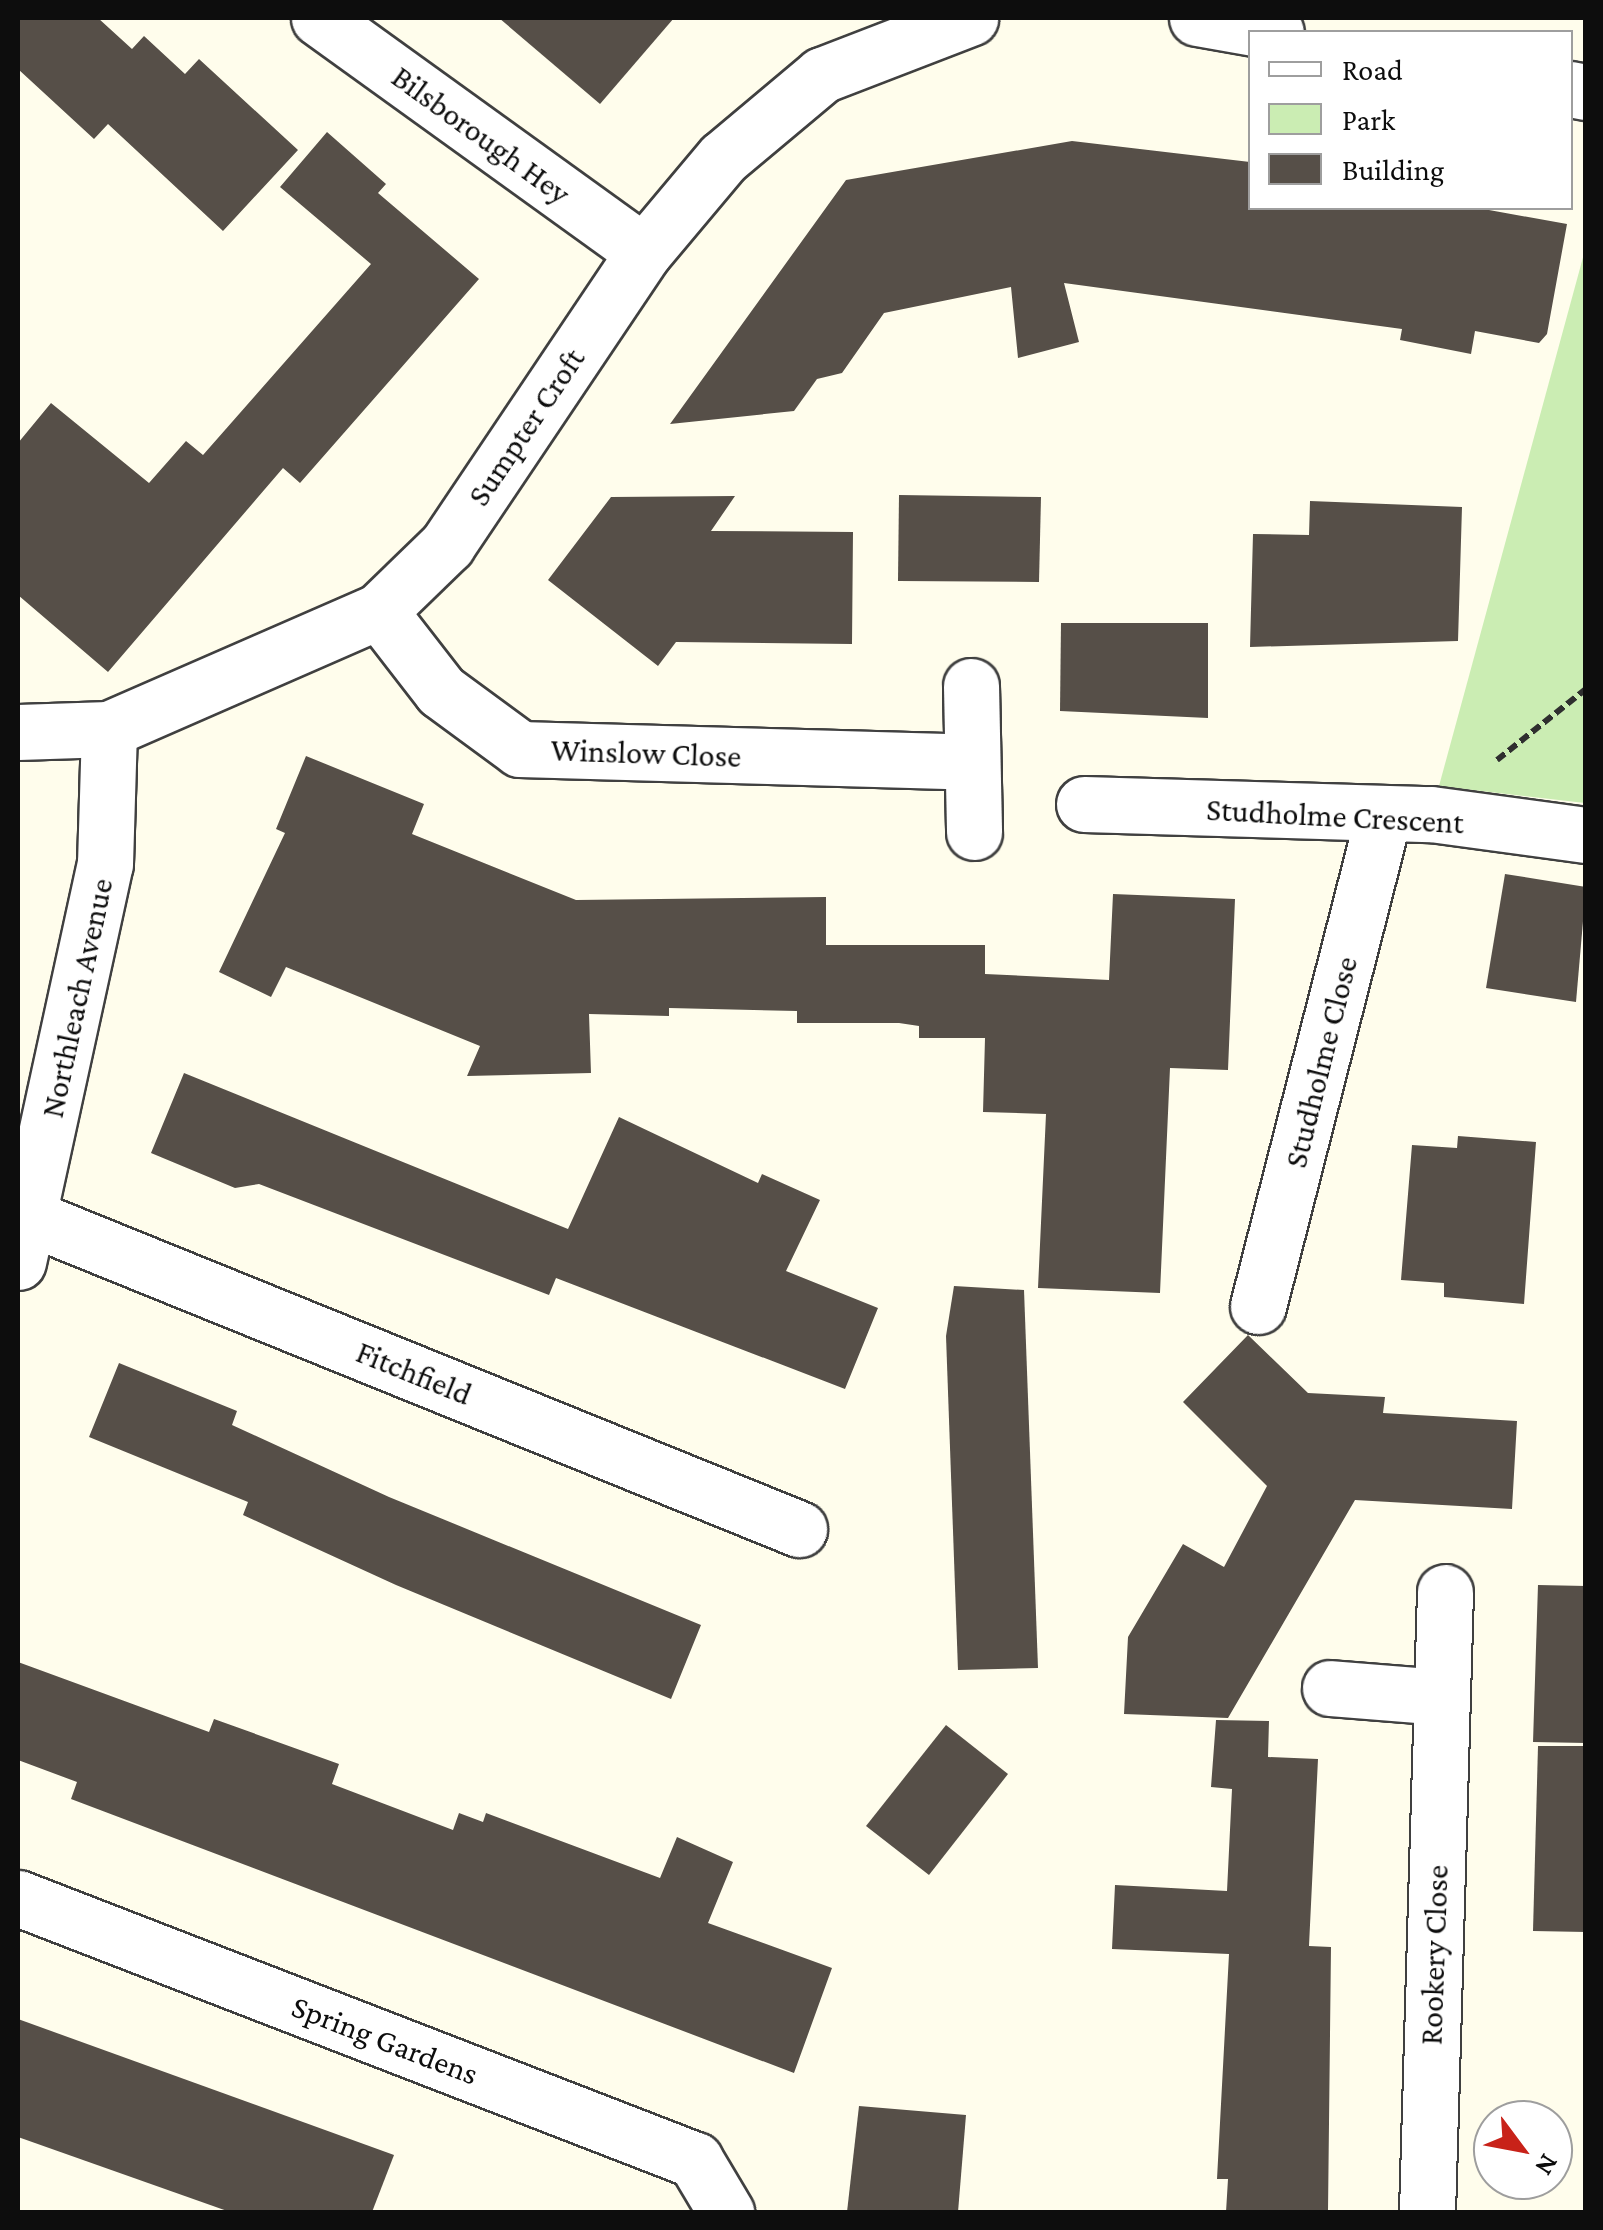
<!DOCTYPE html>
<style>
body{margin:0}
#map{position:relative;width:1603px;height:2230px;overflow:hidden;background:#fffdec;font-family:"Crimson Pro",serif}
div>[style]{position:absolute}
.green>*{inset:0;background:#cbedb3}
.building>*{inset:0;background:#564f48}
.path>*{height:6px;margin-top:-3px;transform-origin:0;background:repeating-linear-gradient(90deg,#2f2f2f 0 10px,transparent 0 15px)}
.roads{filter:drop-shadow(2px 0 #404040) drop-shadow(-2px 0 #404040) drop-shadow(0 2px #404040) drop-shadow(0 -2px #404040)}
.minor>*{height:55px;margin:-27.5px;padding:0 27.5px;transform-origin:27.5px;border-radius:27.5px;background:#fff}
span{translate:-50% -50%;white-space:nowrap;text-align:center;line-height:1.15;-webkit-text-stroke:10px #fff;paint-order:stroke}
.street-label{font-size:32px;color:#0d0d0d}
.frame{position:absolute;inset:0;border:20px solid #0d0d0d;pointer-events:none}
.legend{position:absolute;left:1248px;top:30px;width:325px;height:180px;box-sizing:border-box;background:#fff;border:2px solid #9e9e9e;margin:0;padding:12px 18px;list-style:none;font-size:30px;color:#0d0d0d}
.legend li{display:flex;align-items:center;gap:20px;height:50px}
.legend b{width:50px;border:2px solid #9e9e9e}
.north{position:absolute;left:1473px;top:2100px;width:100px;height:100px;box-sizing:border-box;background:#fff;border:2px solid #9e9e9e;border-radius:50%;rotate:122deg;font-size:28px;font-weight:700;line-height:40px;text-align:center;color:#0d0d0d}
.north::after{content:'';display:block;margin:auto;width:35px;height:45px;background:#c82219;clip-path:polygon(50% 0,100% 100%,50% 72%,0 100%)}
</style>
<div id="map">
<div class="green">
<div style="clip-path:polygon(1585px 250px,1585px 803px,1439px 786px)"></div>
</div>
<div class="building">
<div style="clip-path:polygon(18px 18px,98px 18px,132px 49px,144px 36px,185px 74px,199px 59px,298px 150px,223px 231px,108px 124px,94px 139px,18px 69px)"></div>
<div style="clip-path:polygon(499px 18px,674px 18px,600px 104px)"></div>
<div style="clip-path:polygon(327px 132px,386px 184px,378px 193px,479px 279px,300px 483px,283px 468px,108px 672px,18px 595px,18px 443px,51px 403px,149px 483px,186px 441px,203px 455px,371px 264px,280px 187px)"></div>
<div style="clip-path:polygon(1072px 141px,1250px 162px,1250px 208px,1478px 208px,1567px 224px,1547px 334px,1539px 343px,1475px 331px,1471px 354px,1400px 340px,1402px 329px,1064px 283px,1079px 342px,1018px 358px,1011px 287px,884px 313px,842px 373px,817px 379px,794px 411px,670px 424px,846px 180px)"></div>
<div style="clip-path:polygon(899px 495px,1041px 497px,1039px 582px,898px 581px)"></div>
<div style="clip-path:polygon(735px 496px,711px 531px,853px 532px,852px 644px,676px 642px,658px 666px,548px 580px,611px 497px)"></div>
<div style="clip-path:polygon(1310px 501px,1462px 507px,1458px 641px,1250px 647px,1253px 534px,1309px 535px)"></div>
<div style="clip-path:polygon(1061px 623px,1208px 623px,1208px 718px,1060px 711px)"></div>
<div style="clip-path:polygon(306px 756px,424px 804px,412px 834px,576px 900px,826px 897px,826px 945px,985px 945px,985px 974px,1109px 980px,1113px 894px,1235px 899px,1228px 1070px,1170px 1068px,1160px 1293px,1038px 1288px,1046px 1114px,983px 1112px,985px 1038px,919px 1038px,919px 1026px,899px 1023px,797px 1023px,797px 1011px,669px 1008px,669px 1016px,589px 1014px,591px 1073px,467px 1076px,480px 1046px,286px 967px,271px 997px,219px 972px,285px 833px,276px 829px)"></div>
<div style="clip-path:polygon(1505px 874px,1586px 887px,1576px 1002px,1486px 988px)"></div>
<div style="clip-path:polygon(184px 1073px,568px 1229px,619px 1117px,758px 1183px,762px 1174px,820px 1200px,786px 1271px,878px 1308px,845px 1389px,556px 1278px,549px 1295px,259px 1184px,235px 1188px,151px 1153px)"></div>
<div style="clip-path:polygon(1458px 1136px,1536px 1142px,1524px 1304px,1444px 1297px,1444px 1283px,1401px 1280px,1412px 1145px,1457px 1148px)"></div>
<div style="clip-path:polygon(954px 1286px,1024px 1290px,1038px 1668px,958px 1670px,946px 1336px)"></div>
<div style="clip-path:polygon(1248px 1335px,1308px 1393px,1385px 1397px,1383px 1413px,1517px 1421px,1512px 1509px,1355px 1500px,1228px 1718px,1124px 1714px,1128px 1637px,1183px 1544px,1224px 1567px,1267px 1486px,1183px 1402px)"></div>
<div style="clip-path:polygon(119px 1363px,237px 1411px,232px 1425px,389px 1497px,701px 1625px,671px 1699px,396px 1585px,243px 1515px,248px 1502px,89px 1437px)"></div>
<div style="clip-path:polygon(1538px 1585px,1586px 1586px,1586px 1743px,1533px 1742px)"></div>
<div style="clip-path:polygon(18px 1662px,209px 1732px,214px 1719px,339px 1764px,332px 1784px,453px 1830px,459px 1813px,483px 1822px,486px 1813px,660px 1878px,677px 1837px,733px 1862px,708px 1923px,832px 1968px,794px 2073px,71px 1799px,77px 1782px,18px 1760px)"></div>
<div style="clip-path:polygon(1216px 1720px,1269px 1721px,1268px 1757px,1318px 1759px,1309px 1946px,1331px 1947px,1328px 2212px,1226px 2212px,1228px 2179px,1217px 2179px,1229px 1954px,1112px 1949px,1115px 1885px,1227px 1891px,1232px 1789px,1211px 1787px)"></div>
<div style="clip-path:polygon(946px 1725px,1008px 1774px,929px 1875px,866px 1826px)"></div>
<div style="clip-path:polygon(1538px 1746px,1586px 1746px,1586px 1932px,1533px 1931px)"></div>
<div style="clip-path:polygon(18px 2019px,394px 2155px,372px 2212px,230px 2212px,18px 2137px)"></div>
<div style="clip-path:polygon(859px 2106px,966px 2115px,958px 2212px,847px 2212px)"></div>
</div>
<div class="path">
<div style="left:1497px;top:760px;width:114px;rotate:-38.6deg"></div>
</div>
<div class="roads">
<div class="minor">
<div style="left:319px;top:18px;width:400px;rotate:35.8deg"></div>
<div style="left:1197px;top:18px;width:80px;rotate:10deg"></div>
<div style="left:1570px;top:89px;width:16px;rotate:11deg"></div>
<div style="left:379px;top:611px;width:101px;rotate:52.2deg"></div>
<div style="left:441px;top:691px;width:98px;rotate:36.3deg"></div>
<div style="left:520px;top:749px;width:452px;rotate:1.6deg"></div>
<div style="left:971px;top:686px;width:146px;rotate:88.8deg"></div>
<div style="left:18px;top:732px;width:91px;rotate:-1.9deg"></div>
<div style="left:109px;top:729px;width:295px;rotate:-23.6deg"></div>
<div style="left:379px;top:611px;width:95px;rotate:-44.1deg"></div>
<div style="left:447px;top:545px;width:353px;rotate:-56.1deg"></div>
<div style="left:644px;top:252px;width:123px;rotate:-50deg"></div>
<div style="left:723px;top:158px;width:129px;rotate:-40deg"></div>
<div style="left:822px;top:75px;width:159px;rotate:-21.1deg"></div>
<div style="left:1084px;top:804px;width:347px;rotate:1.7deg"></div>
<div style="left:1431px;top:814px;width:156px;rotate:7.7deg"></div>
<div style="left:29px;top:1217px;width:831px;rotate:22.06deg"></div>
<div style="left:18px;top:1262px;width:407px;rotate:-77.7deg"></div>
<div style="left:105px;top:864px;width:135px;rotate:-88.3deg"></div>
<div style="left:1258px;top:1306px;width:505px;rotate:-75.66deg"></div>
<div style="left:1330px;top:1688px;width:111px;rotate:4.6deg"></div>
<div style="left:18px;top:1898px;width:726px;rotate:21.16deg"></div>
<div style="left:695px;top:2160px;width:61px;rotate:59.2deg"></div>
<div style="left:1427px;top:2212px;width:620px;rotate:-88.34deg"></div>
</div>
</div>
<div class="street-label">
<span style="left:481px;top:135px;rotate:36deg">Bilsborough Hey</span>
<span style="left:526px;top:427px;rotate:-56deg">Sumpter Croft</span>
<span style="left:646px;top:753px;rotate:2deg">Winslow Close</span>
<span style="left:1335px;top:816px;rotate:3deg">Studholme Crescent</span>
<span style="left:77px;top:998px;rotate:-78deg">Northleach Avenue</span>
<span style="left:1321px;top:1062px;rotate:-76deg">Studholme Close</span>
<span style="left:414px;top:1373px;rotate:22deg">Fitchfield</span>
<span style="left:1434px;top:1955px;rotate:-88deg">Rookery Close</span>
<span style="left:385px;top:2040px;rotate:21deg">Spring Gardens</span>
</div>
<div class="frame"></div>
<ul class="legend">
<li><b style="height:12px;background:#fff"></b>Road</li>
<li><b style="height:28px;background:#cbedb3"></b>Park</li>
<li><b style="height:28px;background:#564f48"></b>Building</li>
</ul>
<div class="north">N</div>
</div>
